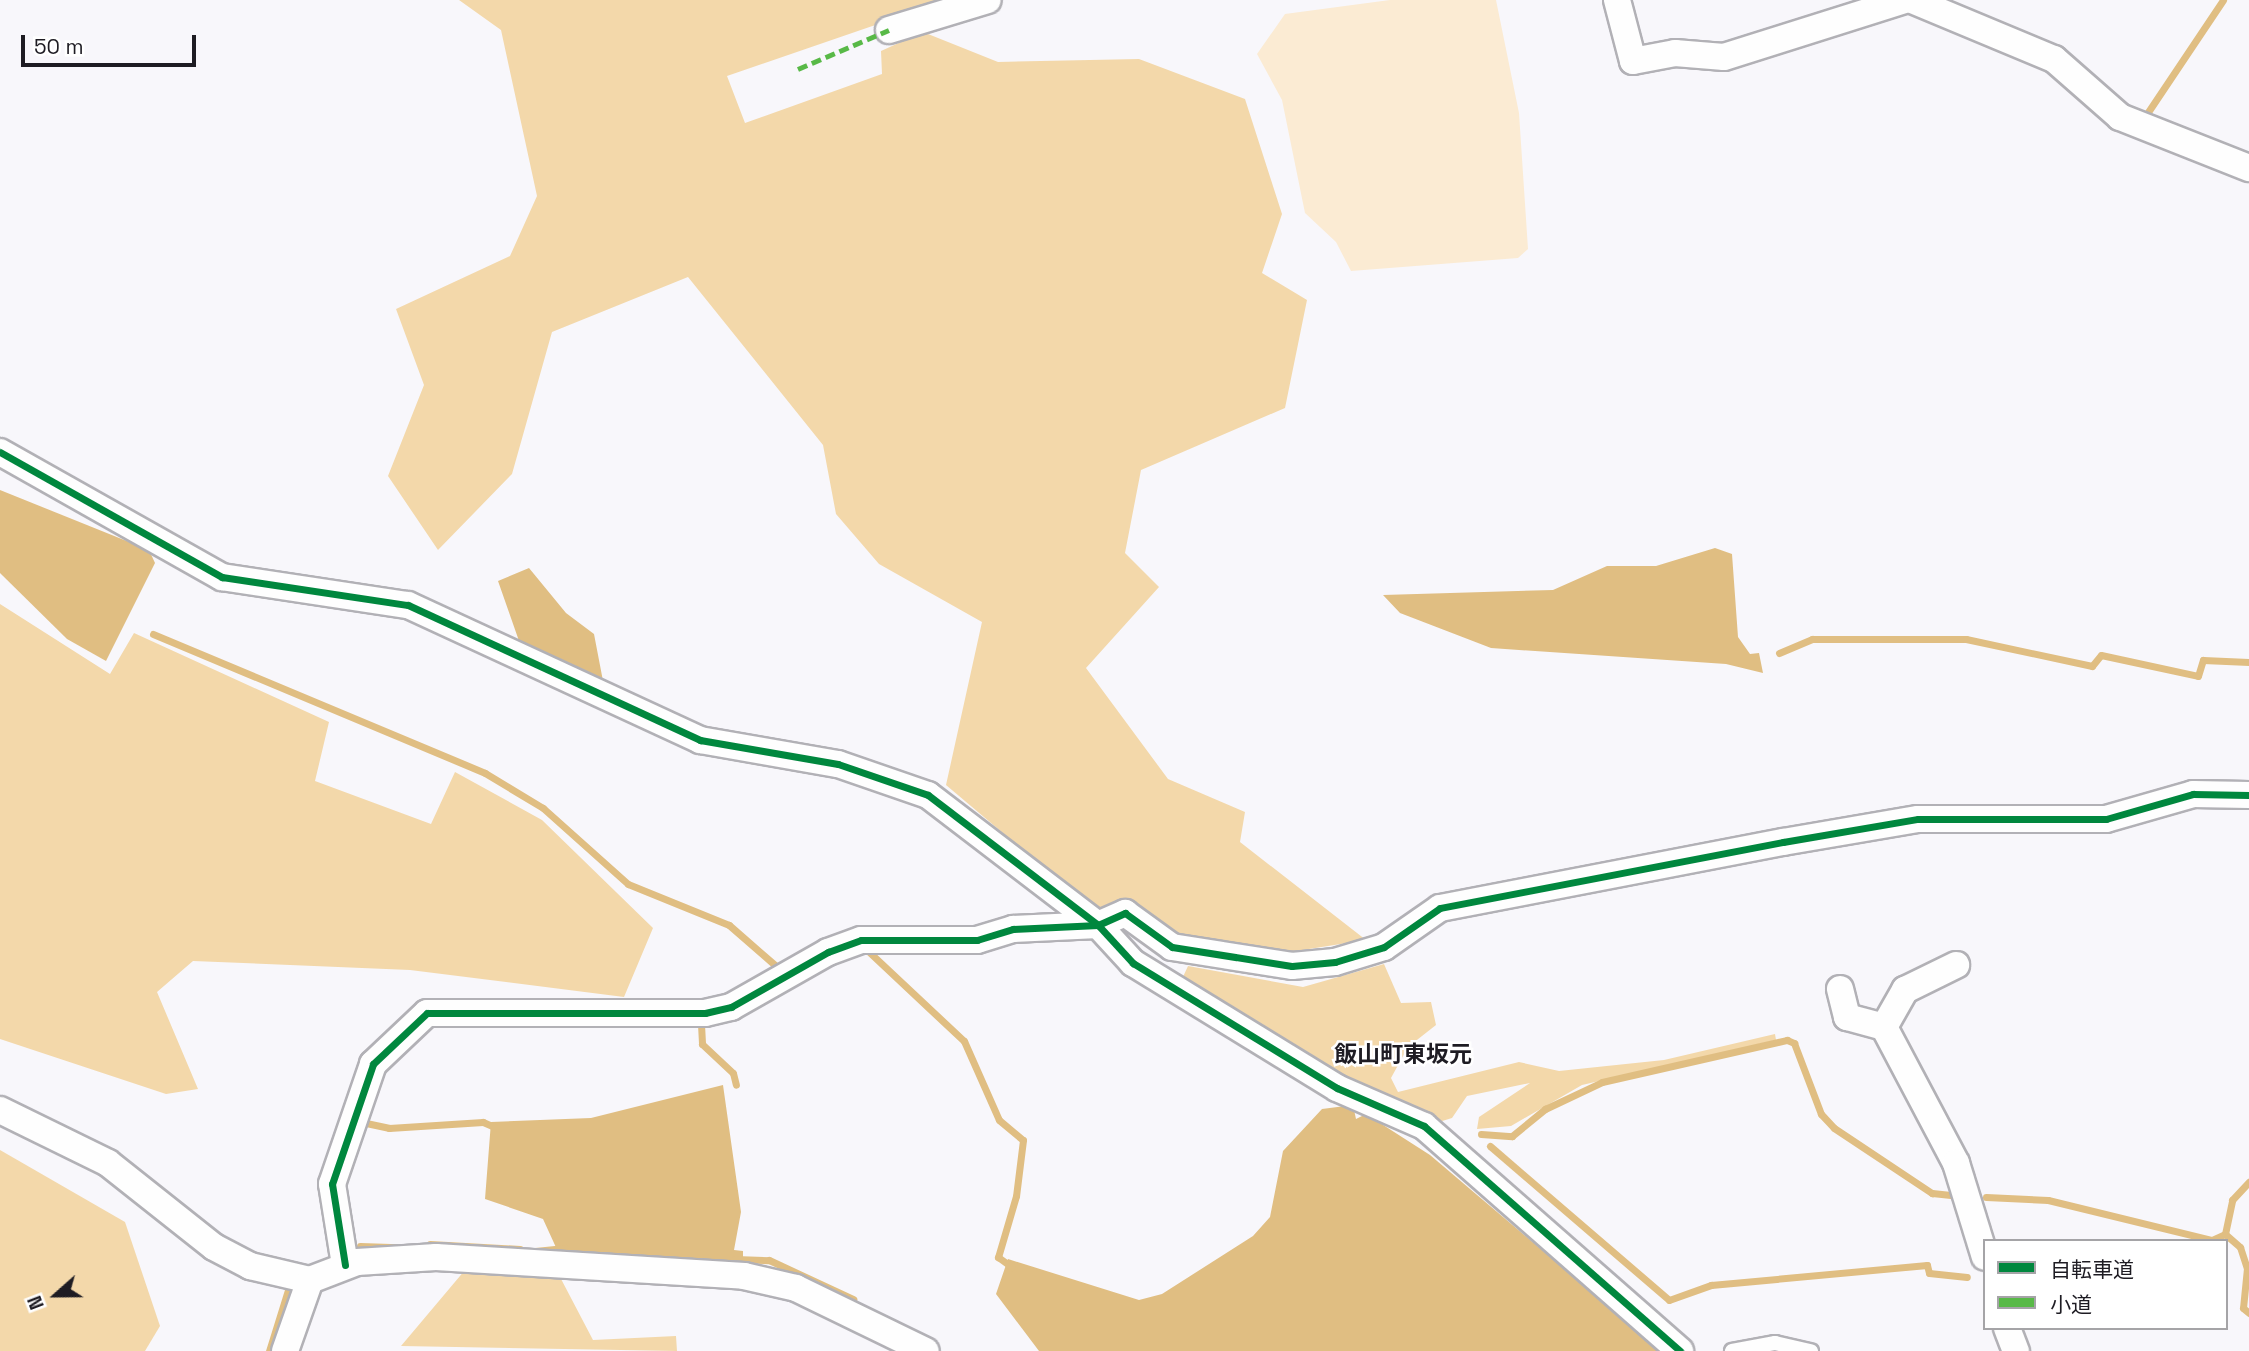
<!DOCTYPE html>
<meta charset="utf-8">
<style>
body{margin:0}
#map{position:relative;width:2249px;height:1351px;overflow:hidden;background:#f8f7fb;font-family:"Space Grotesk","Noto Sans JP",sans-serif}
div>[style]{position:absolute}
.green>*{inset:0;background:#fbebd3}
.forest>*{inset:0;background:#f3d8aa}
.water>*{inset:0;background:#e0be82}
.stream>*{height:7px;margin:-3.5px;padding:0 3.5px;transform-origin:3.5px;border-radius:3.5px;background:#e0be82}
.roads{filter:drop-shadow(2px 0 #b2b1b6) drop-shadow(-2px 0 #b2b1b6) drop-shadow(0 2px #b2b1b6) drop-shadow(0 -2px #b2b1b6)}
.lane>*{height:14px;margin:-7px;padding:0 7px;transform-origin:7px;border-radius:7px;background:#fefefe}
.street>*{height:26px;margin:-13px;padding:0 13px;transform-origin:13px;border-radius:13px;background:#fefefe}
.quiet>*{height:5px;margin-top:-2.5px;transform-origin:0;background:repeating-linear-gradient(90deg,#58b947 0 10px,transparent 0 15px)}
.cycleway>*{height:7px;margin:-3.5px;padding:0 3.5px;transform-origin:3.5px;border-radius:3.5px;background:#00873e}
span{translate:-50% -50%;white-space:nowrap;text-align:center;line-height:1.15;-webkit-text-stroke:5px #fff;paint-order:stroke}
.quarter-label{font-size:23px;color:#1e1c23;font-weight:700}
.legend{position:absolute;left:1983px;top:1239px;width:245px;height:91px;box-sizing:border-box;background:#fff;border:2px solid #a5a4a7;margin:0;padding:9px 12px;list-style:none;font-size:21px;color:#1e1c23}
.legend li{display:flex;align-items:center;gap:14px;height:35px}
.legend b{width:35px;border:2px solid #a5a4a7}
.north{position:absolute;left:21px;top:1260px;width:70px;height:70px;-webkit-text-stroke:5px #fff;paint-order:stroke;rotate:249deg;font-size:19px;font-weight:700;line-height:28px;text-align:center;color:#1e1c23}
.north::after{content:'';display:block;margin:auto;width:24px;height:32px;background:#1e1c23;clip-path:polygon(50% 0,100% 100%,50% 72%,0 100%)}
.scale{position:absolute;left:21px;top:35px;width:175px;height:32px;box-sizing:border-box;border:4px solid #1e1c23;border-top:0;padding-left:9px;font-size:21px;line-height:24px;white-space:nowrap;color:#1e1c23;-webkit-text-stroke:5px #fff;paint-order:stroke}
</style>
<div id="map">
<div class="green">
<div style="clip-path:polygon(1390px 0,1496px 0,1519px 113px,1528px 249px,1518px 258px,1351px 271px,1336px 242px,1305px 213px,1282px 100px,1257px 54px,1285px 14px)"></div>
</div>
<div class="forest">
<div style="clip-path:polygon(459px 0,948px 0,727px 76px,745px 123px,882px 74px,881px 51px,923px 32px,998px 62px,1139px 59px,1245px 99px,1282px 214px,1262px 273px,1307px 300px,1285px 408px,1141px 470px,1125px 553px,1159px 587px,1086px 668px,1168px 779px,1245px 812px,1240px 842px,1366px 940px,1290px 952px,1172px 934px,1126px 900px,1099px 914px,946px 785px,982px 622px,879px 564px,836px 514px,823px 445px,688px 277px,552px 332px,512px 474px,438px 550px,388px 476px,424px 385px,396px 309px,510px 256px,537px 196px,501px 30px)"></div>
<div style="clip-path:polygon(0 604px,110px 674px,134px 633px,329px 722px,315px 781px,431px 824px,455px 772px,542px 820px,653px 928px,624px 997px,410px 970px,193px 961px,157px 992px,198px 1089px,166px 1094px,0 1039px)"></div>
<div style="clip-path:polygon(1384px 964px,1401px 1003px,1431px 1002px,1436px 1025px,1408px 1047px,1391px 1078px,1398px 1092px,1519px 1062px,1559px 1071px,1664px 1060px,1775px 1034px,1776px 1040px,1582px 1085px,1511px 1126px,1477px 1129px,1479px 1117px,1530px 1083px,1467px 1096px,1452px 1118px,1439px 1122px,1325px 1068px,1182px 979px,1188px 966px,1303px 987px)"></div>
<div style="clip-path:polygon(0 1150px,125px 1222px,160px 1326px,145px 1351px,0 1351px)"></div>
<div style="clip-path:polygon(549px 1256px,593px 1340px,676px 1336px,677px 1351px,401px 1346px,476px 1257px)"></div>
</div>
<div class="water">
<div style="clip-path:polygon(0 490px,149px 550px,155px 563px,106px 661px,67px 639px,0 573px)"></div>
<div style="clip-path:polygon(1715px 548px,1732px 554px,1738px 637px,1750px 654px,1759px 653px,1763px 673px,1726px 664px,1491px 648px,1400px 613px,1383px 595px,1553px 590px,1607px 566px,1656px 566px)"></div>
<div style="clip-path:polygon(529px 568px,566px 613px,594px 634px,603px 681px,519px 641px,498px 581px)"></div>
<div style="clip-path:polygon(723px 1085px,741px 1212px,734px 1250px,743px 1251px,743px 1265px,559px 1254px,543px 1219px,485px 1199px,491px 1122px,591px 1118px)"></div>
<div style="clip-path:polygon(1353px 1105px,1356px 1119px,1366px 1114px,1430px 1155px,1661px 1351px,1039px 1351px,996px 1294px,1008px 1259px,1139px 1300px,1162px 1294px,1253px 1236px,1270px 1217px,1283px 1151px,1322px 1109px)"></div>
</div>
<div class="stream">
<div style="left:2144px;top:118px;width:142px;rotate:-56.2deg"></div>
<div style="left:153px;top:634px;width:360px;rotate:22.7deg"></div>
<div style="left:485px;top:773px;width:68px;rotate:31.1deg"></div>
<div style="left:543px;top:808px;width:114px;rotate:41.8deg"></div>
<div style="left:628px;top:884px;width:109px;rotate:22.1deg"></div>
<div style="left:729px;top:925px;width:62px;rotate:41.1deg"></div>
<div style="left:1779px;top:653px;width:36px;rotate:-23deg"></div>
<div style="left:1812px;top:639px;width:154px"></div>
<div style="left:1966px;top:639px;width:129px;rotate:12.1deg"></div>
<div style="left:2092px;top:666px;width:14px;rotate:-51deg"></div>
<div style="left:2101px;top:655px;width:99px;rotate:12.2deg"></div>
<div style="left:2198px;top:676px;width:17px;rotate:-73deg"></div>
<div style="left:2203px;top:660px;width:46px;rotate:2.5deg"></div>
<div style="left:867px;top:950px;width:133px;rotate:43.2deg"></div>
<div style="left:964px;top:1041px;width:86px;rotate:66.1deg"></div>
<div style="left:999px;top:1120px;width:31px;rotate:40deg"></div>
<div style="left:1023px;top:1140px;width:56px;rotate:97.1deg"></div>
<div style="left:1016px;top:1196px;width:64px;rotate:106.4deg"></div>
<div style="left:998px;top:1257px;width:17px;rotate:36deg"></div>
<div style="left:701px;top:1024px;width:20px;rotate:87deg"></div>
<div style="left:702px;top:1044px;width:42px;rotate:43.1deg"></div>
<div style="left:733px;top:1073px;width:12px;rotate:76deg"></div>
<div style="left:366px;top:1123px;width:24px;rotate:12deg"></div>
<div style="left:389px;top:1128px;width:94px;rotate:-3.7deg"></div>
<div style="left:483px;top:1122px;width:17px;rotate:24deg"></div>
<div style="left:1481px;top:1134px;width:31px;rotate:4deg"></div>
<div style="left:1512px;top:1136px;width:43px;rotate:-39.3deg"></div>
<div style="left:1545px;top:1109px;width:63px;rotate:-25.3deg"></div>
<div style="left:1602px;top:1082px;width:190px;rotate:-12.8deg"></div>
<div style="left:1787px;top:1040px;width:8px;rotate:23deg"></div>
<div style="left:1794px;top:1043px;width:76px;rotate:69.2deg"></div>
<div style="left:1821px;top:1114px;width:19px;rotate:47deg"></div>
<div style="left:1834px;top:1128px;width:118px;rotate:33.6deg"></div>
<div style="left:1932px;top:1193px;width:28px;rotate:6deg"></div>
<div style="left:1490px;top:1146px;width:236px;rotate:40.7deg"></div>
<div style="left:1669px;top:1300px;width:45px;rotate:-19.7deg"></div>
<div style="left:1711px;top:1285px;width:217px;rotate:-5.3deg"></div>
<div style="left:1927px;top:1265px;width:8px;rotate:76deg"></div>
<div style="left:1929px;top:1273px;width:38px;rotate:6deg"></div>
<div style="left:1986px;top:1197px;width:62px;rotate:2.8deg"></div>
<div style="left:2048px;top:1200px;width:169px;rotate:13.7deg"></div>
<div style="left:2212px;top:1240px;width:14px;rotate:-25deg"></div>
<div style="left:2225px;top:1234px;width:35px;rotate:-78deg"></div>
<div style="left:2232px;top:1200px;width:25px;rotate:-47deg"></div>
<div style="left:2225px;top:1234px;width:20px;rotate:41deg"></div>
<div style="left:2240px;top:1247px;width:22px;rotate:72deg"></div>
<div style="left:2247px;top:1268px;width:40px;rotate:95.7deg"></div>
<div style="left:2243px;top:1308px;width:8px;rotate:40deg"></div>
<div style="left:430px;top:1244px;width:90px;rotate:3.2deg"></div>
<div style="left:360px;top:1246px;width:38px;rotate:2deg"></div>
<div style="left:535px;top:1251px;width:30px;rotate:-6deg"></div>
<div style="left:735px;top:1259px;width:34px;rotate:2deg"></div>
<div style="left:769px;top:1260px;width:93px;rotate:24.9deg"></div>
<div style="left:269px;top:1351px;width:64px;rotate:-72.7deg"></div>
</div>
<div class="roads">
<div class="lane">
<div style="left:1732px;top:1351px;width:44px;rotate:-10.5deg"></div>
<div style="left:1775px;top:1343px;width:37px;rotate:13deg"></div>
</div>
<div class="street">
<div style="left:1617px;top:0;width:63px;rotate:75.3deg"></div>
<div style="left:1633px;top:61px;width:43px;rotate:-10.8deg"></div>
<div style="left:1675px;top:53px;width:49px;rotate:4.7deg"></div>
<div style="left:1724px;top:57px;width:190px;rotate:-17.5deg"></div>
<div style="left:1912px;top:0;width:154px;rotate:22.6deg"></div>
<div style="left:2054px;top:59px;width:88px;rotate:41.3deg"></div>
<div style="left:2120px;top:117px;width:139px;rotate:21.6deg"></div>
<div style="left:889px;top:30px;width:103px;rotate:-16.9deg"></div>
<div style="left:0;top:452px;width:255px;rotate:29.4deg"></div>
<div style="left:222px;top:577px;width:188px;rotate:8.6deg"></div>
<div style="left:408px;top:605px;width:322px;rotate:24.8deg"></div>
<div style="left:700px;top:740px;width:140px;rotate:9.9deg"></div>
<div style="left:838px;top:764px;width:95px;rotate:19deg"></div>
<div style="left:928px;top:795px;width:214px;rotate:37.4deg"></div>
<div style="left:1098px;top:925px;width:52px;rotate:47.4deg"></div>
<div style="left:1133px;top:963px;width:239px;rotate:31.5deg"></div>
<div style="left:1337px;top:1088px;width:95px;rotate:23.6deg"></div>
<div style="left:1424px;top:1126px;width:341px;rotate:41.3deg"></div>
<div style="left:1840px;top:989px;width:29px;rotate:76deg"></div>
<div style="left:1847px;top:1017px;width:38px;rotate:15deg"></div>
<div style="left:1884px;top:1027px;width:154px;rotate:62.1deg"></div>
<div style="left:1956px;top:1163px;width:98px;rotate:72.9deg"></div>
<div style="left:1884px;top:1027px;width:43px;rotate:-60.4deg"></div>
<div style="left:1905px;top:990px;width:57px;rotate:-26.1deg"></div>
<div style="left:0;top:1110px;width:120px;rotate:26.1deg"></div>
<div style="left:108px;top:1163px;width:135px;rotate:38.4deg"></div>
<div style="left:214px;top:1247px;width:41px;rotate:27.8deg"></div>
<div style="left:250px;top:1266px;width:62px;rotate:13.1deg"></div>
<div style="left:345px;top:1265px;width:82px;rotate:-99.1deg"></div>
<div style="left:332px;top:1184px;width:127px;rotate:-71.1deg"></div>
<div style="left:373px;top:1064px;width:74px;rotate:-43.4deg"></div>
<div style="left:427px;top:1013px;width:278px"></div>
<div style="left:705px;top:1013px;width:27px;rotate:-13deg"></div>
<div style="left:731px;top:1007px;width:112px;rotate:-29.6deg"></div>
<div style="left:828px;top:952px;width:35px;rotate:-20deg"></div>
<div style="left:861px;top:940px;width:116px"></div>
<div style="left:977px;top:940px;width:38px;rotate:-17deg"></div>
<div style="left:1013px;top:929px;width:85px;rotate:-2.7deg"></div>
<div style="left:1098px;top:925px;width:30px;rotate:-24deg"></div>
<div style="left:1125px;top:913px;width:58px;rotate:35.9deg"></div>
<div style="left:1172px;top:947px;width:121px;rotate:9deg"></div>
<div style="left:1292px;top:966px;width:43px;rotate:-5.3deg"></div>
<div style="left:1335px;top:962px;width:51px;rotate:-17deg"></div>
<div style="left:1384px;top:947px;width:68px;rotate:-34.9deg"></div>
<div style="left:1440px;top:908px;width:349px;rotate:-10.9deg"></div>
<div style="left:1783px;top:842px;width:137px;rotate:-9.7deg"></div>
<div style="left:1918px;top:819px;width:188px"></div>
<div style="left:2106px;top:819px;width:91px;rotate:-16deg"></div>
<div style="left:2193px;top:794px;width:56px;rotate:1deg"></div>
<div style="left:2007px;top:1328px;width:25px;rotate:69deg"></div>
<div style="left:285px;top:1351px;width:75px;rotate:-70.6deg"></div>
<div style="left:310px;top:1280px;width:50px;rotate:-21deg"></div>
<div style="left:357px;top:1262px;width:79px;rotate:-3.6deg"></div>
<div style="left:436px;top:1257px;width:309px;rotate:3.5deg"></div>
<div style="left:744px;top:1276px;width:53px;rotate:13deg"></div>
<div style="left:796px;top:1288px;width:144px;rotate:25.9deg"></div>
</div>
</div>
<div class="quiet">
<div style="left:798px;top:69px;width:99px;rotate:-23.2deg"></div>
</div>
<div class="cycleway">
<div style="left:0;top:452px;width:255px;rotate:29.4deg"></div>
<div style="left:222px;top:577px;width:188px;rotate:8.6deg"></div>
<div style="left:408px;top:605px;width:322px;rotate:24.8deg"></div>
<div style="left:700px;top:740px;width:140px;rotate:9.9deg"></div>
<div style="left:838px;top:764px;width:95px;rotate:19deg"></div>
<div style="left:928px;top:795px;width:214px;rotate:37.4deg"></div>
<div style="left:1098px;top:925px;width:52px;rotate:47.4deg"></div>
<div style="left:1133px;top:963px;width:239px;rotate:31.5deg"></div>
<div style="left:1337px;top:1088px;width:95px;rotate:23.6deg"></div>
<div style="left:1424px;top:1126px;width:341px;rotate:41.3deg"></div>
<div style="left:345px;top:1265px;width:82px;rotate:-99.1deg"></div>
<div style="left:332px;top:1184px;width:127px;rotate:-71.1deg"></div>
<div style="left:373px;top:1064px;width:74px;rotate:-43.4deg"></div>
<div style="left:427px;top:1013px;width:278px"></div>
<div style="left:705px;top:1013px;width:27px;rotate:-13deg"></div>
<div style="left:731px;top:1007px;width:112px;rotate:-29.6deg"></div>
<div style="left:828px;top:952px;width:35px;rotate:-20deg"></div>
<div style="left:861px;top:940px;width:116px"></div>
<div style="left:977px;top:940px;width:38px;rotate:-17deg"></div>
<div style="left:1013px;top:929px;width:85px;rotate:-2.7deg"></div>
<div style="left:1098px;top:925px;width:30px;rotate:-24deg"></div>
<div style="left:1125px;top:913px;width:58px;rotate:35.9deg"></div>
<div style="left:1172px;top:947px;width:121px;rotate:9deg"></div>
<div style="left:1292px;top:966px;width:43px;rotate:-5.3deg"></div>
<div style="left:1335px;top:962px;width:51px;rotate:-17deg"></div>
<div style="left:1384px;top:947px;width:68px;rotate:-34.9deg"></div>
<div style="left:1440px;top:908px;width:349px;rotate:-10.9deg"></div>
<div style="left:1783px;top:842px;width:137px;rotate:-9.7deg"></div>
<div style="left:1918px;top:819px;width:188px"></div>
<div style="left:2106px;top:819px;width:91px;rotate:-16deg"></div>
<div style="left:2193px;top:794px;width:56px;rotate:1deg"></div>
</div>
<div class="quarter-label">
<span style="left:1403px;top:1054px">飯山町東坂元</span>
</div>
<ul class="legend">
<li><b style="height:9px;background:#00873e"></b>自転車道</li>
<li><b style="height:9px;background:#58b947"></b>小道</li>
</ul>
<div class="north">N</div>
<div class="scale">50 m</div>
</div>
